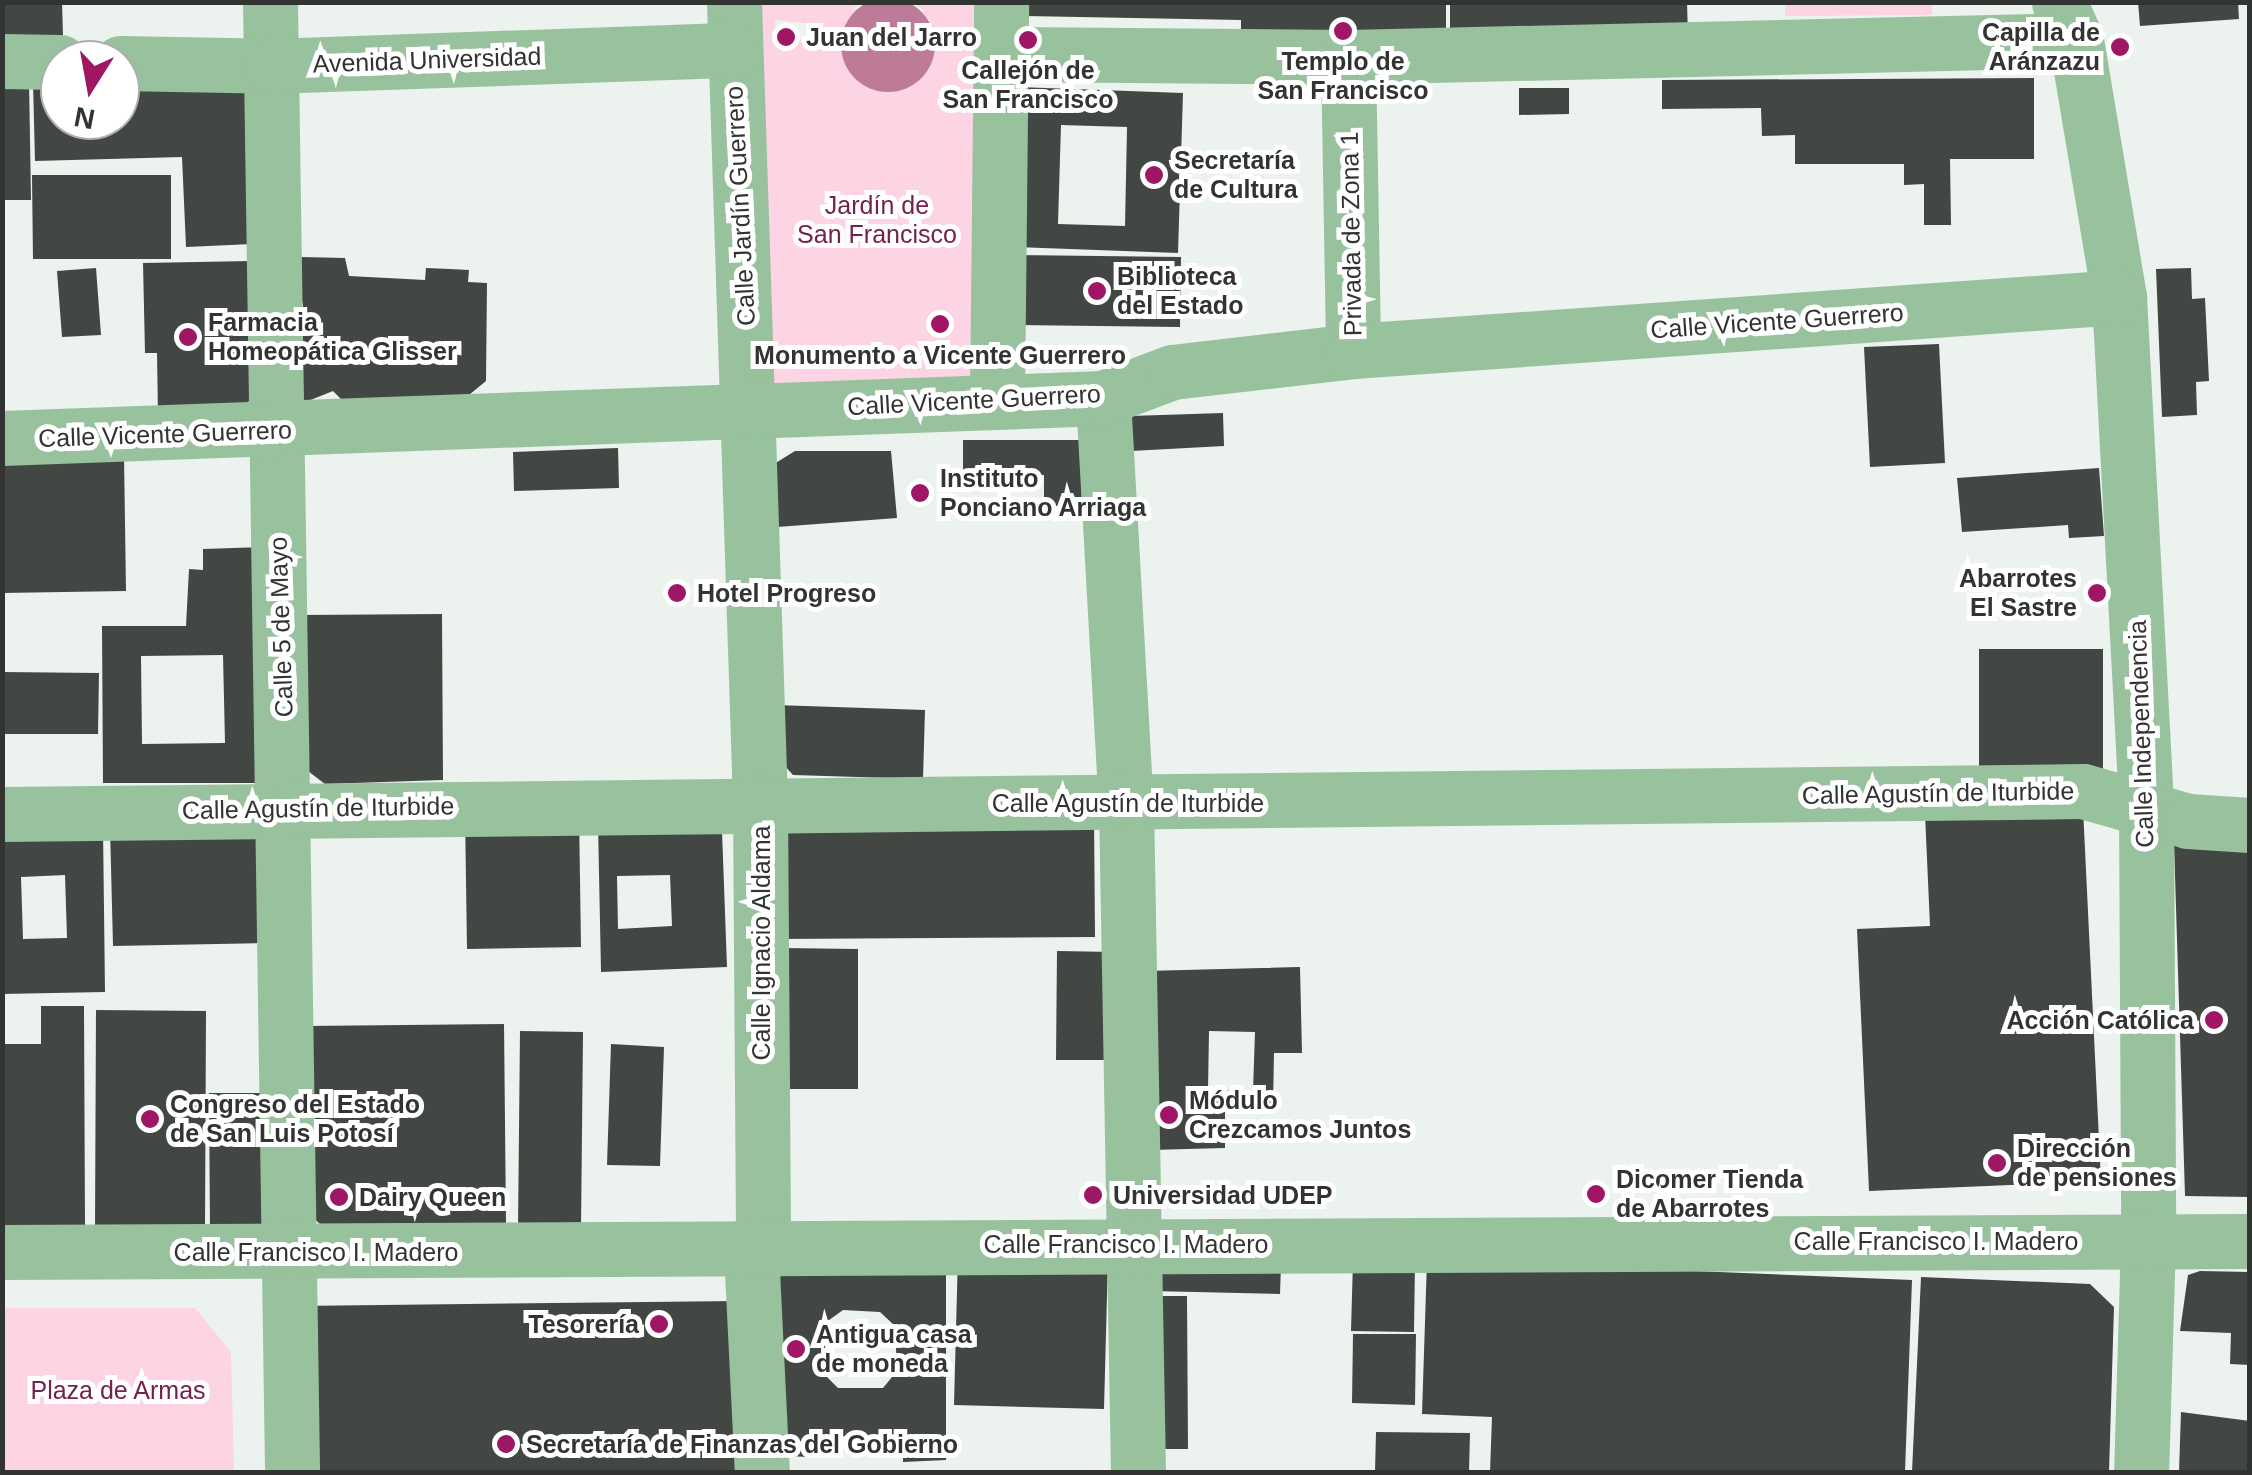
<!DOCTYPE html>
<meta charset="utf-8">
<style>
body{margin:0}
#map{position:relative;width:2252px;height:1475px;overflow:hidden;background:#ecf2ed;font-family:Arial,sans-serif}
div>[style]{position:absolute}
.green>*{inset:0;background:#fcd4e4}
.water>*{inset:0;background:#be7b98}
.round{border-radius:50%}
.building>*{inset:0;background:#434744}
.minor>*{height:55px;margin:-27.5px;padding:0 27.5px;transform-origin:27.5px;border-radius:27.5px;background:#98c29e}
.dots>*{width:28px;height:28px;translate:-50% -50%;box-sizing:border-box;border:5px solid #fff;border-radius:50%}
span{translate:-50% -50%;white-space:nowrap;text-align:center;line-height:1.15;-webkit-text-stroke:10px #fff;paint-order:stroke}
.poi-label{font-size:25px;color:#323432;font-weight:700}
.right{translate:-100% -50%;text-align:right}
.left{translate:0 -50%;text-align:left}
.street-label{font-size:25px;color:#323432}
.park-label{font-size:25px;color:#73224c}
.frame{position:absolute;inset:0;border:5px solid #323432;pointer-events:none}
.north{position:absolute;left:40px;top:40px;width:100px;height:100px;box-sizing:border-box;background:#fff;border:2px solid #adaead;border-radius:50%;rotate:191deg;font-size:28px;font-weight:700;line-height:40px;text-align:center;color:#323432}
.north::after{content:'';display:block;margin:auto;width:35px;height:45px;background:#9e1664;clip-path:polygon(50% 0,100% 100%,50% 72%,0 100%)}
</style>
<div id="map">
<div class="green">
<div style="clip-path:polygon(evenodd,751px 3px,861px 3px,852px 9px,925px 12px,914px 3px,1018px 3px,997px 375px,774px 383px,766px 378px,751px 3px,775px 20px,812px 24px,811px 42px,794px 32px,776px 31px,775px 20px)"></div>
<div style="clip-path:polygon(1785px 3px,1932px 3px,1932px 15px,1785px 16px)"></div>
<div style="clip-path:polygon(3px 1308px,195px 1308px,231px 1352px,234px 1472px,3px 1472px)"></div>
</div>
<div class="water">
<div class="round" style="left:841px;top:-2px;width:94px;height:94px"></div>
</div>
<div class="building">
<div style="clip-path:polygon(2px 2px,62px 2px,63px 36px,2px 38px)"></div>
<div style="clip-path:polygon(1025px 2px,1446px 2px,1446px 46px,1241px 42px,1241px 20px,1025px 16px)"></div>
<div style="clip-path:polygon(1450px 2px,1687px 2px,1688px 36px,1450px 41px)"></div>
<div style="clip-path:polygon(2138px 2px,2238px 2px,2239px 19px,2140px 26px)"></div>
<div style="clip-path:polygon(231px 77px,251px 98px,252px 244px,186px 247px,182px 157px,35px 161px,33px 82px,60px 81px,60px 120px,120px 120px,120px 80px)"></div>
<div style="clip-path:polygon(2034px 78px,2034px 159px,1950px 159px,1951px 225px,1924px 225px,1924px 184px,1904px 185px,1904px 164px,1795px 164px,1795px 135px,1762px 136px,1761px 108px,1662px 109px,1662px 80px)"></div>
<div style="clip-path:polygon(29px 80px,31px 200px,2px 200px,2px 81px)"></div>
<div style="clip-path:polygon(evenodd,1018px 87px,1183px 93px,1178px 253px,1013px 247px,1018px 87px,1061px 125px,1127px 127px,1125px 226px,1058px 224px,1061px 125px)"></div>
<div style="clip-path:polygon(1519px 88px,1569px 88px,1569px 114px,1519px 115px)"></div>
<div style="clip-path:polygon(32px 175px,171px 175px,171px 259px,33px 259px)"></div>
<div style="clip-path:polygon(1013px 255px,1181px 257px,1180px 327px,1012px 325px)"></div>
<div style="clip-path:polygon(301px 257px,345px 258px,349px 276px,425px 280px,426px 268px,450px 269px,469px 270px,468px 282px,487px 283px,486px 381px,458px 404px,344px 402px,333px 391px,303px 403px,303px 305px,296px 280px,302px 278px)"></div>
<div style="clip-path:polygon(251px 261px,251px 397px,245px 408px,158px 416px,157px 353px,145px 353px,143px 263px)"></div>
<div style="clip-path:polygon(96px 268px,101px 335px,62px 337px,57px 271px)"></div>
<div style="clip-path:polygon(2191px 268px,2192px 299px,2205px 298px,2209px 381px,2196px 382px,2197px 415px,2162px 417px,2156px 269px)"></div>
<div style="clip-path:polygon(1939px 344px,1945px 463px,1870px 467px,1864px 347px)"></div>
<div style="clip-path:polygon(1223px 413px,1224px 446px,1131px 451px,1130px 416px)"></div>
<div style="clip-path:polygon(963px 440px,1081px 440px,1082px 506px,1044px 506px,1044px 475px,963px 475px)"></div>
<div style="clip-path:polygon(618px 448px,619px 488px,514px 491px,513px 452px)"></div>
<div style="clip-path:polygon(795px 451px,891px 451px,897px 518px,777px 527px,774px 464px)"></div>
<div style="clip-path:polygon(124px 455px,126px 591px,2px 593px,2px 458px)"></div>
<div style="clip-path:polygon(2099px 468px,2104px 536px,2069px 538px,2068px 525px,1962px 532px,1957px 478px)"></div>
<div style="clip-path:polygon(evenodd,261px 547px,256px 783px,103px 783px,102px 626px,186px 626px,189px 569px,203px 570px,203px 549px,261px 547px,223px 655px,225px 743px,142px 744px,141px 656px,223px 655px)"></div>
<div style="clip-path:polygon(442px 614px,443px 780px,325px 784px,304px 768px,301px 615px)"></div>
<div style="clip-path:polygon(1979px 649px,2103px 649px,2103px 771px,1979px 770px)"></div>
<div style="clip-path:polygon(2px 672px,99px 673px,98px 734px,2px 734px)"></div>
<div style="clip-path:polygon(775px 705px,925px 710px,923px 779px,793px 775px,775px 755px)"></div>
<div style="clip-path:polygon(2083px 808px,2101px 1181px,1869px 1191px,1857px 929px,1930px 926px,1925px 814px)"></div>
<div style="clip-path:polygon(579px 812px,581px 947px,467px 949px,465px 813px)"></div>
<div style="clip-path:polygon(1094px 815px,1095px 937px,778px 939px,777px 817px)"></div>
<div style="clip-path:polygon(evenodd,598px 824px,722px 831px,727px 967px,601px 972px,598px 824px,670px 875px,672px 926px,618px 929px,617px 876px,670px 875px)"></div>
<div style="clip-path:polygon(262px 825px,264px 943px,113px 946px,110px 827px)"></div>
<div style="clip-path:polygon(evenodd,103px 827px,105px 992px,2px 994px,2px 828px,103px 827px,65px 875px,67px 938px,23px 939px,21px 877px,65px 875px)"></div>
<div style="clip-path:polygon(2174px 844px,2250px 844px,2250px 1197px,2185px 1196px)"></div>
<div style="clip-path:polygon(782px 948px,858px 949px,858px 1089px,782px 1089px)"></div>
<div style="clip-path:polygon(1057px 951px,1115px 952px,1114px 1060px,1056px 1060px)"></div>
<div style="clip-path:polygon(evenodd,1300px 967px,1302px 1053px,1274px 1053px,1273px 1105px,1225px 1105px,1225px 1148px,1150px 1150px,1145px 971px,1300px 967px,1209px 1031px,1255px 1032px,1253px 1091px,1208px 1090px,1209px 1031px)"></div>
<div style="clip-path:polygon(41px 1006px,84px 1006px,85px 1225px,2px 1226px,2px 1044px,41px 1044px)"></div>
<div style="clip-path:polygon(96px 1010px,206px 1011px,205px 1228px,95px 1228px)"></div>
<div style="clip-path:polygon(504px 1024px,506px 1224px,320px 1224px,307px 1212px,305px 1026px)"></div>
<div style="clip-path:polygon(520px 1031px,583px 1032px,581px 1229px,518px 1229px)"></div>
<div style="clip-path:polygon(611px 1044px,664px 1047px,660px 1166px,607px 1165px)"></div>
<div style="clip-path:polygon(209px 1093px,273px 1093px,274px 1228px,210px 1228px)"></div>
<div style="clip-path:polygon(958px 1254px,1108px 1258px,1104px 1409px,954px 1405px)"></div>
<div style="clip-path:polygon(evenodd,946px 1256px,946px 1460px,903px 1462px,903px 1435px,808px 1437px,808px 1457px,771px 1455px,766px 1285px,795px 1257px,946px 1256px,843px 1310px,880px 1312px,895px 1326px,897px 1371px,883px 1388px,838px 1388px,825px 1375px,825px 1323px,843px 1310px)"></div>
<div style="clip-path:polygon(1427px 1260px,1912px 1280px,1905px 1472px,1490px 1472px,1492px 1417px,1422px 1414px)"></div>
<div style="clip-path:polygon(1152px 1261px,1281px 1265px,1280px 1294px,1151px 1291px)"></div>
<div style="clip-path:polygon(1353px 1261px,1415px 1262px,1414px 1332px,1351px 1331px)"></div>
<div style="clip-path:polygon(2200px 1271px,2250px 1272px,2250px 1365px,2230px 1364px,2231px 1333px,2180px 1331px,2188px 1275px)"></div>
<div style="clip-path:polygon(1921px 1277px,2090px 1284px,2114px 1307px,2109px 1472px,1912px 1472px)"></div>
<div style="clip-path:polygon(1153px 1296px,1187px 1296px,1188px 1449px,1154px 1449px)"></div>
<div style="clip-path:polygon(738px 1301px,740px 1472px,299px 1472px,297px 1306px)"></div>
<div style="clip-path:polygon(1353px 1334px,1416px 1334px,1415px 1405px,1352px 1403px)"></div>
<div style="clip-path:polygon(2181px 1412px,2250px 1421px,2250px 1472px,2179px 1472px)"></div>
<div style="clip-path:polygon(1376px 1432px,1470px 1433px,1469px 1472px,1375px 1472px)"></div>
</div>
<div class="minor">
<div style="left:270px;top:2px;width:1470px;rotate:89.14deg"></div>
<div style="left:734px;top:2px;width:800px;rotate:88.14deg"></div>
<div style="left:760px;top:802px;width:446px;rotate:89.6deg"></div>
<div style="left:763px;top:1248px;width:25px;rotate:116deg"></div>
<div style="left:752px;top:1271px;width:201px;rotate:87.2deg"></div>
<div style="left:2059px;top:2px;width:42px;rotate:65.9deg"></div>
<div style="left:2076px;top:40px;width:261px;rotate:80.5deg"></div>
<div style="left:2119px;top:297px;width:508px;rotate:86.95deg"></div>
<div style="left:2146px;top:804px;width:436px;rotate:89.7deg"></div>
<div style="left:2148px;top:1240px;width:232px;rotate:91.7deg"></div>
<div style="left:1016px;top:54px;width:332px;rotate:0.5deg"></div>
<div style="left:1348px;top:57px;width:728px;rotate:-1.34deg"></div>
<div style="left:1348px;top:57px;width:294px;rotate:89deg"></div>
<div style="left:2px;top:61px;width:58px;rotate:1deg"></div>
<div style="left:120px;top:63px;width:150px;rotate:1.1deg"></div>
<div style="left:270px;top:66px;width:463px;rotate:-2deg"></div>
<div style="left:1103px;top:398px;width:407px;rotate:86.8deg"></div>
<div style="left:1126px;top:804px;width:668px;rotate:88.97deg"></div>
<div style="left:997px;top:400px;width:398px;rotate:-89.4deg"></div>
<div style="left:2px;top:438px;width:1102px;rotate:-2.08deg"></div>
<div style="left:1103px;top:398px;width:74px;rotate:-20.6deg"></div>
<div style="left:1172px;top:372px;width:182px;rotate:-6.6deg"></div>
<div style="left:1353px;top:351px;width:768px;rotate:-4.03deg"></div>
<div style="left:2px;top:814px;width:2081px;rotate:-0.63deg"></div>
<div style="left:2083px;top:791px;width:109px;rotate:15.9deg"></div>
<div style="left:2188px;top:821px;width:62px;rotate:3.7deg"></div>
<div style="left:2px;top:1252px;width:2248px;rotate:-0.28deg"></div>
</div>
<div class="dots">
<div style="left:1343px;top:31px;background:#9e1664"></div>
<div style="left:786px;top:37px;background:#9e1664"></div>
<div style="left:1028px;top:40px;background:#9e1664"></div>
<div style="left:2120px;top:47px;background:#9e1664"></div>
<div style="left:1154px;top:175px;background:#9e1664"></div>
<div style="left:1097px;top:291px;background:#9e1664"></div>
<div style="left:940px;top:324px;background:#9e1664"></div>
<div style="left:188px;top:337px;background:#9e1664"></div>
<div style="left:920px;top:493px;background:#9e1664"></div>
<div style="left:677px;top:593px;background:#9e1664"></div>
<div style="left:2097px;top:593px;background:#9e1664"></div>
<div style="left:2214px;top:1020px;background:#9e1664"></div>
<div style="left:1169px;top:1115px;background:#9e1664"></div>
<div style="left:150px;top:1119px;background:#9e1664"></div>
<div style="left:1997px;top:1163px;background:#9e1664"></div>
<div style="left:1596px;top:1194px;background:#9e1664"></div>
<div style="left:1093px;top:1195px;background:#9e1664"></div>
<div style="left:339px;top:1197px;background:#9e1664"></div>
<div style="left:659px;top:1324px;background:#9e1664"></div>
<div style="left:796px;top:1349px;background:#9e1664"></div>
<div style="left:506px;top:1444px;background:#9e1664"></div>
</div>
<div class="poi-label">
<span class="right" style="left:2100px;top:47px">Capilla de<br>Aránzazu</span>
<span class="left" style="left:806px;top:37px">Juan del Jarro</span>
<span style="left:1343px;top:76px">Templo de<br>San Francisco</span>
<span style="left:1028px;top:85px">Callejón de<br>San Francisco</span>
<span class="left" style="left:1174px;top:175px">Secretaría<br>de Cultura</span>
<span class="left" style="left:1117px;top:291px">Biblioteca<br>del Estado</span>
<span class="left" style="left:208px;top:337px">Farmacia<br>Homeopática Glisser</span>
<span style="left:940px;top:355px">Monumento a Vicente Guerrero</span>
<span class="left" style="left:940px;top:493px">Instituto<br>Ponciano Arriaga</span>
<span class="right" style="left:2077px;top:593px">Abarrotes<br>El Sastre</span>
<span class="left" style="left:697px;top:593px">Hotel Progreso</span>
<span class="right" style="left:2194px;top:1020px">Acción Católica</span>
<span class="left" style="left:1189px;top:1115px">Módulo<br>Crezcamos Juntos</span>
<span class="left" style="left:170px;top:1119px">Congreso del Estado<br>de San Luis Potosí</span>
<span class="left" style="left:2017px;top:1163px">Dirección<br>de pensiones</span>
<span class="left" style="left:1616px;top:1194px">Dicomer Tienda<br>de Abarrotes</span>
<span class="left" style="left:1113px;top:1195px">Universidad UDEP</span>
<span class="left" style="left:359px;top:1197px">Dairy Queen</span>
<span class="right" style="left:639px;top:1324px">Tesorería</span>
<span class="left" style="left:816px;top:1349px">Antigua casa<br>de moneda</span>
<span class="left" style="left:526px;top:1444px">Secretaría de Finanzas del Gobierno</span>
</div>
<div class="street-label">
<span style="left:427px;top:60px;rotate:-2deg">Avenida Universidad</span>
<span style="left:740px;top:206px;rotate:-93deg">Calle Jardín Guerrero</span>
<span style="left:1351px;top:234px;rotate:-91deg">Privada de Zona 1</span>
<span style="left:1777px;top:321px;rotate:-4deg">Calle Vicente Guerrero</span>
<span style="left:974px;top:400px;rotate:-3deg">Calle Vicente Guerrero</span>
<span style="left:165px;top:434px;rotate:-2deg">Calle Vicente Guerrero</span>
<span style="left:281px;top:627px;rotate:-92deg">Calle 5 de Mayo</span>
<span style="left:2141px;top:734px;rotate:-92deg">Calle Independencia</span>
<span style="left:1938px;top:793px;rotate:-1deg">Calle Agustín de Iturbide</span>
<span style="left:1128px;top:803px">Calle Agustín de Iturbide</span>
<span style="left:318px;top:808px;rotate:-1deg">Calle Agustín de Iturbide</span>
<span style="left:761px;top:943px;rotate:-90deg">Calle Ignacio Aldama</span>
<span style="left:1936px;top:1241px">Calle Francisco I. Madero</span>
<span style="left:1126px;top:1244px">Calle Francisco I. Madero</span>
<span style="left:316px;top:1252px">Calle Francisco I. Madero</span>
</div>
<div class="park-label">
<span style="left:877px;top:220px">Jardín de<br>San Francisco</span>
<span style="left:118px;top:1390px">Plaza de Armas</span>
</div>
<div class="frame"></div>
<div class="north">N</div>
</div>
